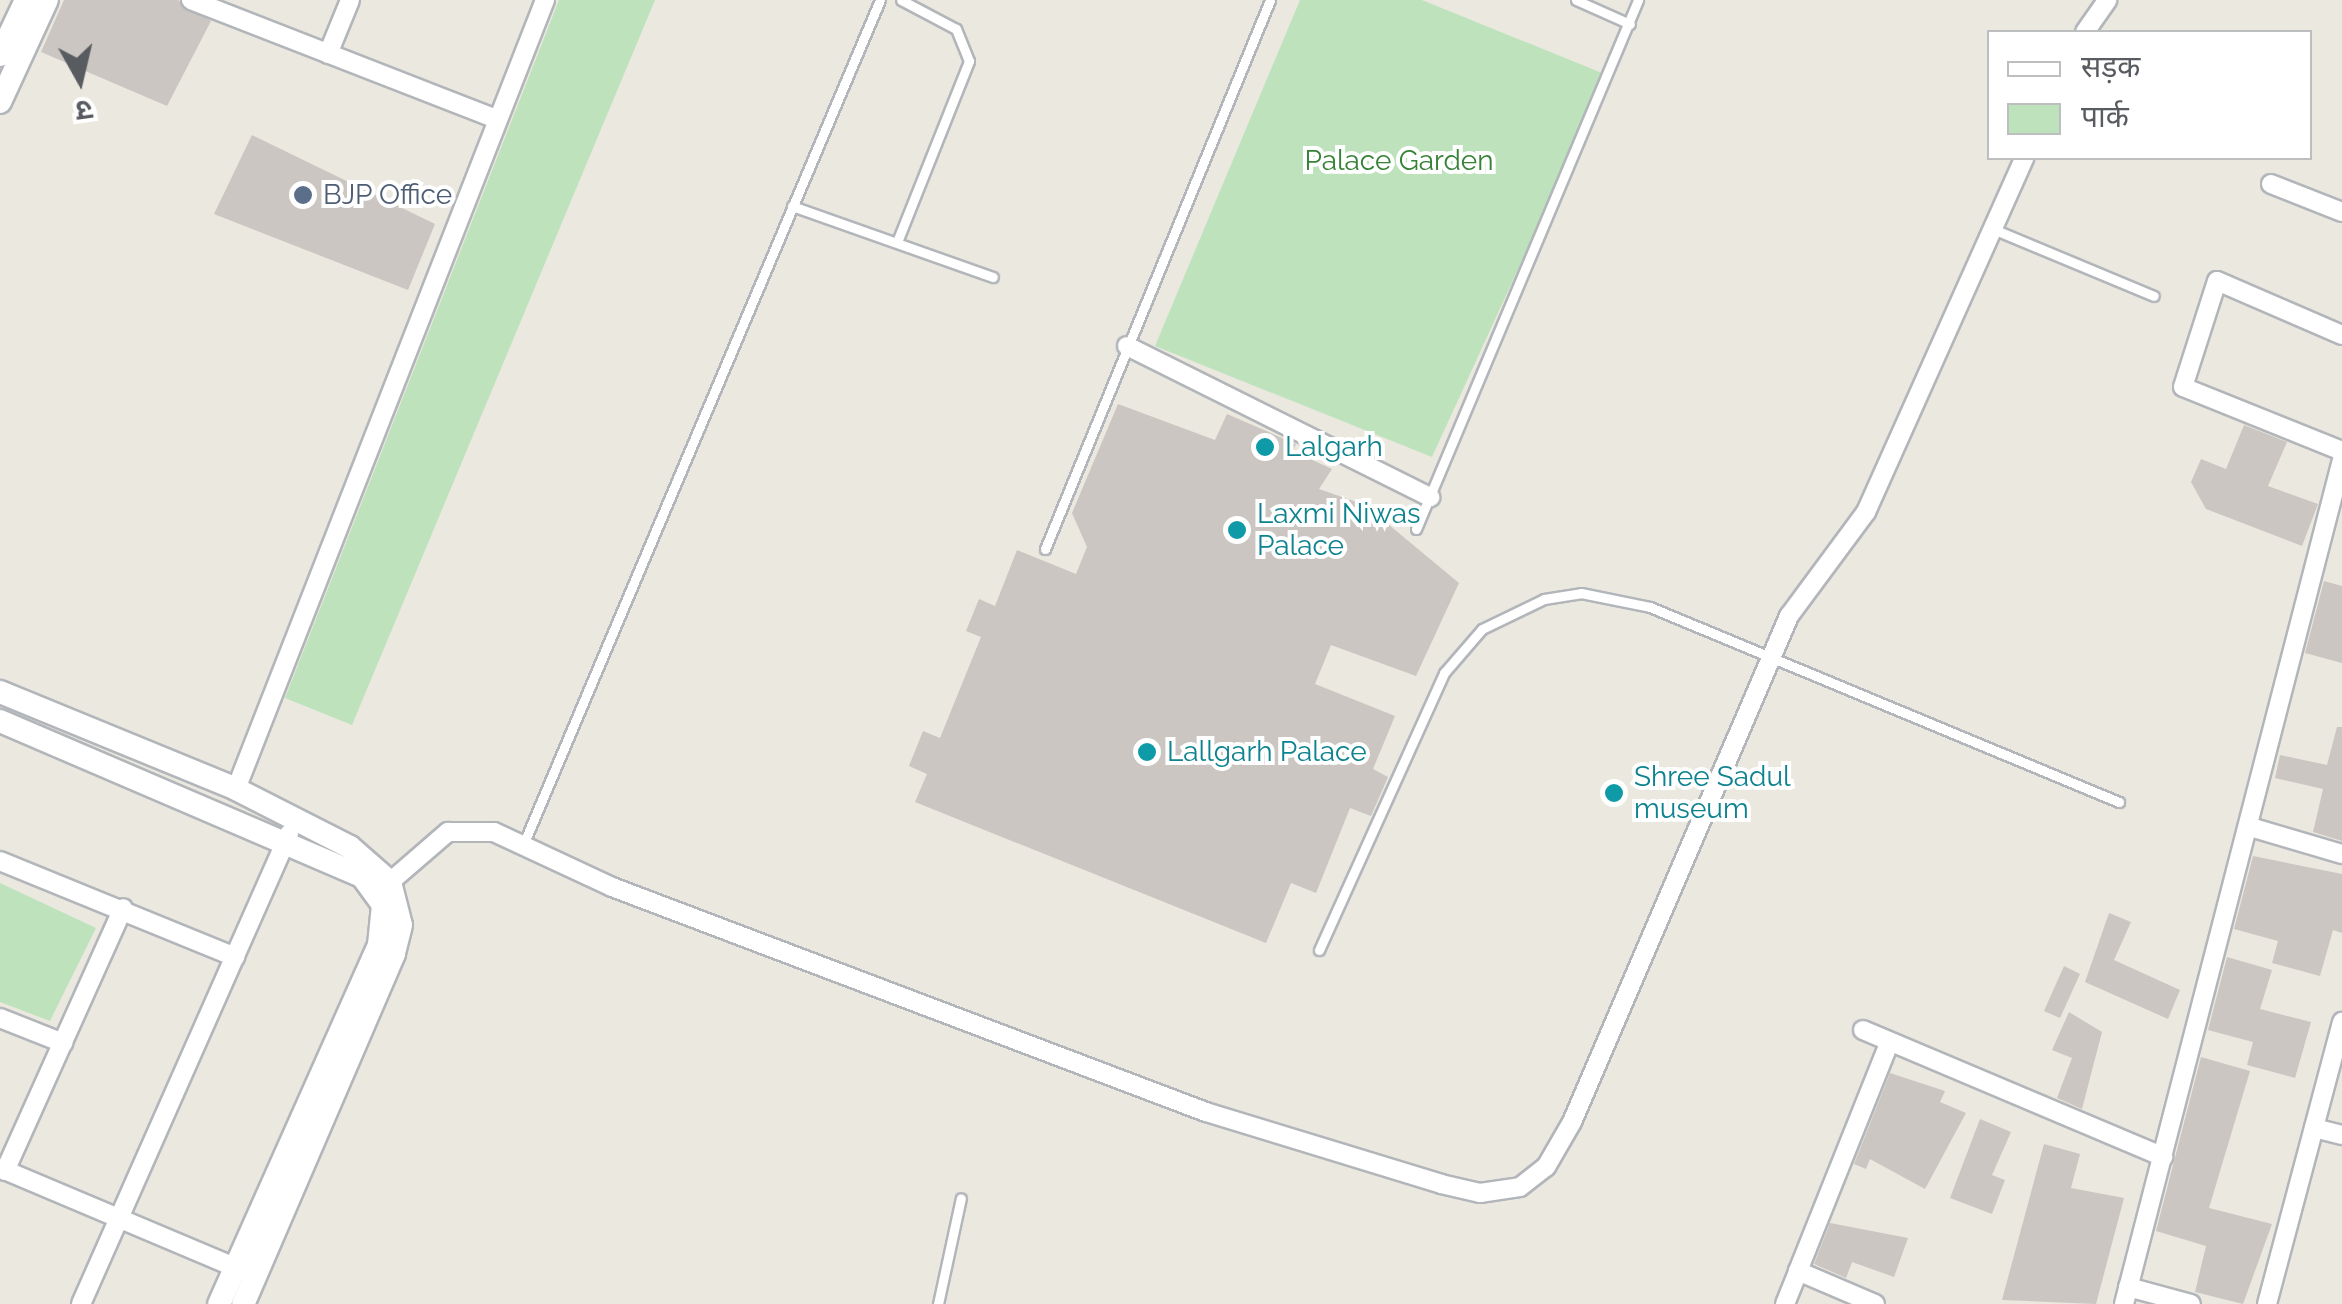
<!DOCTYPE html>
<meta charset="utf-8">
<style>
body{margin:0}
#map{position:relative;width:2342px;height:1304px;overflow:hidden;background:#ebe8df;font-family:Raleway,"Noto Sans Devanagari",sans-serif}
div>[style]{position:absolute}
.green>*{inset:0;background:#bee3bc}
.building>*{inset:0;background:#cbc6c1}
.roads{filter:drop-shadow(2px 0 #b2b6ba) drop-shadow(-2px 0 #b2b6ba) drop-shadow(0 2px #b2b6ba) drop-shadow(0 -2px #b2b6ba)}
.service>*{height:9px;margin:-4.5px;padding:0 4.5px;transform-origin:4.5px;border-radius:4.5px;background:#fff}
.minor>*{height:18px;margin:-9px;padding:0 9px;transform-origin:9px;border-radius:9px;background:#fff}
.tertiary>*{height:22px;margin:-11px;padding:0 11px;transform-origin:11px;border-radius:11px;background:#fff}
.dots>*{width:28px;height:28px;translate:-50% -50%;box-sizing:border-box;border:5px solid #fff;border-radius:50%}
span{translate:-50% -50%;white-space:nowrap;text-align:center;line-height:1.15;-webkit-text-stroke:8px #fff;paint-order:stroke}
.park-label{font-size:28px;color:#368236}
.service-label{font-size:28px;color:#4e5e75}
.left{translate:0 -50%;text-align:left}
.culture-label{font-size:28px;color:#0d838f}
.legend{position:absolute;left:1987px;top:30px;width:325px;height:130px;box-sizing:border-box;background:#fff;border:2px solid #bcbebf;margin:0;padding:12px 18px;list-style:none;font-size:30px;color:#585c60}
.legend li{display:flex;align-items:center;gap:20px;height:50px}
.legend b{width:50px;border:2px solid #bcbebf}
.north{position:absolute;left:30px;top:30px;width:100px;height:100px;-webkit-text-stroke:8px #fff;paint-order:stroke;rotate:172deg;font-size:28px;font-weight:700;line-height:40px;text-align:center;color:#585c60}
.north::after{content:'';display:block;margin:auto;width:35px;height:45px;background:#585c60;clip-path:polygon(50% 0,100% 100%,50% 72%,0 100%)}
</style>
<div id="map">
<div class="green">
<div style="clip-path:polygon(559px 0,655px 0,352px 725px,285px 698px)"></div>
<div style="clip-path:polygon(1300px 0,1422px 0,1607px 75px,1432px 457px,1155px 346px)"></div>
<div style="clip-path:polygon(0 883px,96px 928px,50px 1021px,0 1002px)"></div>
</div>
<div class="building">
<div style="clip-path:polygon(64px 0,178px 0,211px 21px,167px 106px,41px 52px)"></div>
<div style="clip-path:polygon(252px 135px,435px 224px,408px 290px,214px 214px)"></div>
<div style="clip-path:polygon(1118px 404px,1215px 440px,1227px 414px,1296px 444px,1293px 451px,1332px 469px,1319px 489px,1365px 505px,1459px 583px,1416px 676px,1331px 645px,1315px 684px,1395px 716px,1373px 769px,1388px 777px,1371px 816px,1350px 808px,1316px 893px,1291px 883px,1266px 943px,915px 802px,927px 774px,909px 766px,923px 731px,940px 738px,981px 637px,966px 631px,979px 599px,995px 606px,1017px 550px,1076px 574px,1087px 547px,1072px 513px)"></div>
<div style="clip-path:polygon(2244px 425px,2287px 442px,2268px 486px,2318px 504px,2302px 546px,2206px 509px,2191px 482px,2201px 459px,2226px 469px)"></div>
<div style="clip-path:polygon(2324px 581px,2342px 586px,2342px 663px,2305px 653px)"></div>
<div style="clip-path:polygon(2337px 727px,2342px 727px,2342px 841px,2313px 832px,2323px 789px,2275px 778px,2280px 755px,2327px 765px)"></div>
<div style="clip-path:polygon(2253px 856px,2342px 874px,2342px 933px,2333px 930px,2320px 976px,2272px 963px,2278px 941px,2234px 929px)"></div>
<div style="clip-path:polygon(2109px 913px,2131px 922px,2114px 960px,2180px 990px,2168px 1019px,2085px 982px)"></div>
<div style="clip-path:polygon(2227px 957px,2272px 970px,2260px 1009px,2311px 1022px,2295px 1078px,2247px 1065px,2253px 1042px,2208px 1030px)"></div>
<div style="clip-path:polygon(2064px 966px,2080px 974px,2060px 1018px,2044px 1011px)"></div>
<div style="clip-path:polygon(2069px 1012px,2102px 1032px,2082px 1109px,2057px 1098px,2072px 1058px,2052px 1050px)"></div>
<div style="clip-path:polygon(2201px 1057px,2250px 1071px,2209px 1208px,2272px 1224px,2243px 1304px,2195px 1292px,2206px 1246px,2156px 1231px)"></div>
<div style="clip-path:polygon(1890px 1073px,1945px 1091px,1940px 1102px,1966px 1113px,1925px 1189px,1870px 1159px,1866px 1169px,1854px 1164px)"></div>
<div style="clip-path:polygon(1980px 1119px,2011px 1132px,1992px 1175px,2005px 1180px,1992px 1214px,1950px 1198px)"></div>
<div style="clip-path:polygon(2044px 1144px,2080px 1154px,2071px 1188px,2124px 1198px,2096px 1304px,2002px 1300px)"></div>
<div style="clip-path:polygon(1830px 1223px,1908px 1238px,1894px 1277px,1852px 1262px,1846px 1278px,1814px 1264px)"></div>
</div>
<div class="roads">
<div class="service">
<div style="left:1576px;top:0;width:59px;rotate:24deg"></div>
<div style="left:792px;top:206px;width:213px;rotate:19.5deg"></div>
<div style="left:1993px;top:229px;width:174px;rotate:22.6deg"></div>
<div style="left:897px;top:242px;width:195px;rotate:-68.3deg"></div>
<div style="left:969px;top:61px;width:35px;rotate:-112deg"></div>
<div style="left:956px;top:29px;width:62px;rotate:-152.2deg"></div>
<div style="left:1416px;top:529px;width:574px;rotate:-67.23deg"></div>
<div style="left:1045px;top:549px;width:593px;rotate:-67.71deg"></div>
<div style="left:523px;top:845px;width:917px;rotate:-67.1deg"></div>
<div style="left:1319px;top:950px;width:304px;rotate:-65.7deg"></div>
<div style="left:1444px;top:673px;width:58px;rotate:-49.2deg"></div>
<div style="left:1482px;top:629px;width:69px;rotate:-25.8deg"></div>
<div style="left:1544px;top:599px;width:37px;rotate:-9deg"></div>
<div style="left:1581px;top:593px;width:70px;rotate:11.5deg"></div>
<div style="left:1650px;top:607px;width:508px;rotate:22.58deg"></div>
<div style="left:938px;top:1304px;width:108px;rotate:-77.8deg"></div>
</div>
<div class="minor">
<div style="left:191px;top:0;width:324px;rotate:21.3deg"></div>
<div style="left:2085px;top:32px;width:39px;rotate:-55deg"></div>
<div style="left:328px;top:54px;width:58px;rotate:-67.8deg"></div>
<div style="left:2271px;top:184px;width:76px;rotate:21.5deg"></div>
<div style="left:2342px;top:335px;width:136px;rotate:-156.6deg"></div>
<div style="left:2217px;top:281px;width:111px;rotate:107.8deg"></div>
<div style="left:2183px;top:387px;width:171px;rotate:21.9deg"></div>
<div style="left:1127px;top:346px;width:339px;rotate:26.5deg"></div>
<div style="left:236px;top:789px;width:847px;rotate:-68.61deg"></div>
<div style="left:2250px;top:827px;width:96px;rotate:16.4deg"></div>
<div style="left:0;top:861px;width:254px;rotate:22.2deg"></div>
<div style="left:390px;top:882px;width:77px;rotate:-40.8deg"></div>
<div style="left:448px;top:832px;width:46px"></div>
<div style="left:494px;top:832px;width:130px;rotate:25deg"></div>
<div style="left:612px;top:887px;width:635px;rotate:20.75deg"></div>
<div style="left:1206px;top:1112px;width:246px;rotate:17deg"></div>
<div style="left:1441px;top:1184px;width:40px;rotate:13deg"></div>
<div style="left:1480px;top:1193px;width:40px;rotate:-8.5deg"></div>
<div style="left:1520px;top:1187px;width:33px;rotate:-38deg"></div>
<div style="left:1546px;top:1167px;width:52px;rotate:-60deg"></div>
<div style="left:1572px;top:1122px;width:551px;rotate:-66.79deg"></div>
<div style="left:1789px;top:616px;width:129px;rotate:-53.5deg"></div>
<div style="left:1866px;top:512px;width:388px;rotate:-65.9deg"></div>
<div style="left:0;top:1018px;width:68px;rotate:21.6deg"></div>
<div style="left:1863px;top:1030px;width:326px;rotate:22.9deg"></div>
<div style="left:2314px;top:1128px;width:29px;rotate:14deg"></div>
<div style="left:0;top:1168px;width:265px;rotate:22.9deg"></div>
<div style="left:5px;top:1171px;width:288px;rotate:-65.8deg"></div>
<div style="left:2128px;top:1287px;width:65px;rotate:15.1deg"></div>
<div style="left:81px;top:1304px;width:514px;rotate:-66.13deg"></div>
<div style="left:1785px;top:1304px;width:35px;rotate:-68deg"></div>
<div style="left:1875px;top:1304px;width:84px;rotate:-156.8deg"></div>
<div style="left:1798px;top:1271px;width:245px;rotate:-68.2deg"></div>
<div style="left:2124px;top:1304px;width:872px;rotate:-75.52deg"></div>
<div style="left:2267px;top:1304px;width:292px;rotate:-75.1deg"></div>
</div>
<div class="tertiary">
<div style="left:0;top:55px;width:61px;rotate:-64.7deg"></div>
<div style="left:0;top:102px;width:112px;rotate:-65.3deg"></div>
<div style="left:0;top:692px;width:255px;rotate:22.3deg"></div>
<div style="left:236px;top:789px;width:128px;rotate:27deg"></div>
<div style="left:350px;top:847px;width:53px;rotate:41.2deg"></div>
<div style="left:390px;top:882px;width:44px;rotate:75.7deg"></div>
<div style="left:401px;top:925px;width:30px;rotate:104deg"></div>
<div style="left:394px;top:954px;width:381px;rotate:113.3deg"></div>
<div style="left:0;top:721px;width:394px;rotate:23.2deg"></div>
<div style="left:362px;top:876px;width:36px;rotate:54deg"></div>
<div style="left:383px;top:905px;width:40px;rotate:95.7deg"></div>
<div style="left:379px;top:945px;width:393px;rotate:114deg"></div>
</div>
</div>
<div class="dots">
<div style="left:303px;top:195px;background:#5c6f8a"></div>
<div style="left:1265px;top:447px;background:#0f9aa8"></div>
<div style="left:1237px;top:530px;background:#0f9aa8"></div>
<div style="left:1147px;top:752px;background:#0f9aa8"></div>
<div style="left:1614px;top:793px;background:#0f9aa8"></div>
</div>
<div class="park-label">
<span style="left:1399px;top:161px">Palace Garden</span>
</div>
<div class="service-label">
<span class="left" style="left:323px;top:195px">BJP Office</span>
</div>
<div class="culture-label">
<span class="left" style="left:1285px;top:447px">Lalgarh</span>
<span class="left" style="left:1257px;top:530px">Laxmi Niwas<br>Palace</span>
<span class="left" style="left:1167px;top:752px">Lallgarh Palace</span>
<span class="left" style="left:1634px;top:793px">Shree Sadul<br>museum</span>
</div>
<ul class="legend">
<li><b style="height:12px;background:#fff"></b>सड़क</li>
<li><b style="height:28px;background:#bee3bc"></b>पार्क</li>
</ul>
<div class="north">उ</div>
</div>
